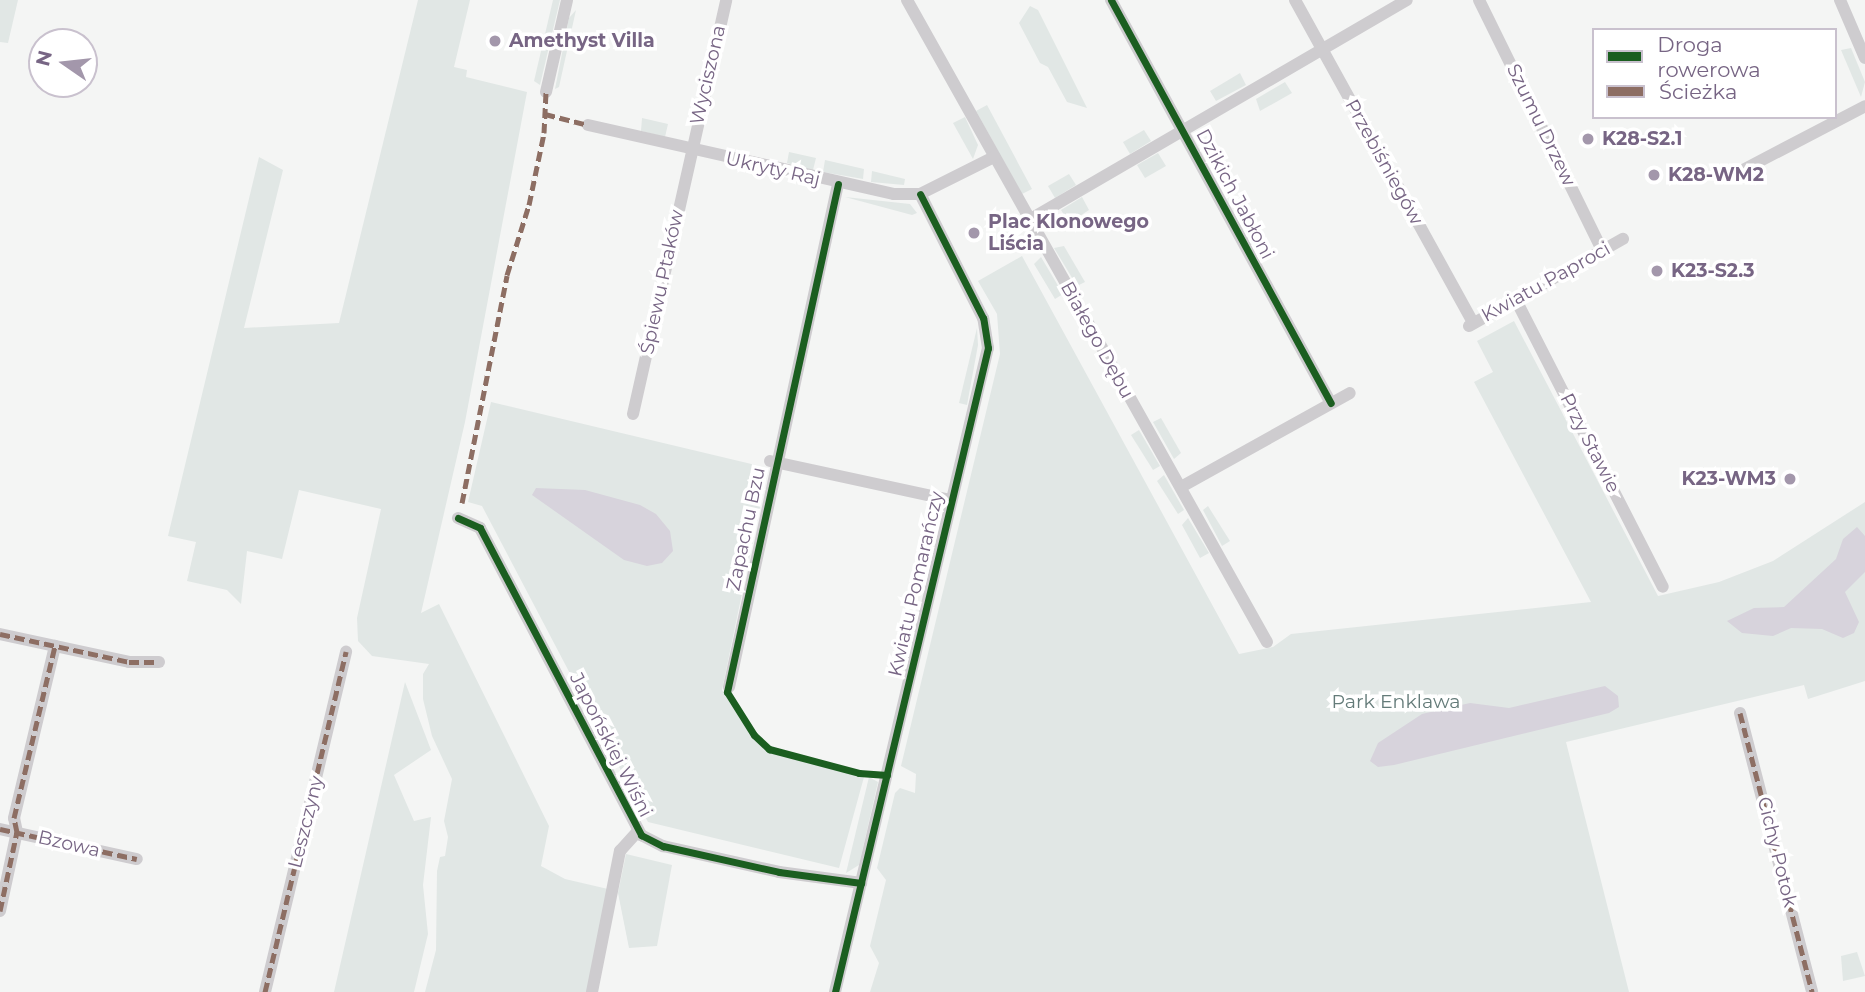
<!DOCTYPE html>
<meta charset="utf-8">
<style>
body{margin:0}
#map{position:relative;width:1865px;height:992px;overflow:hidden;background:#f4f5f4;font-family:Montserrat,sans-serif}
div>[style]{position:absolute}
.green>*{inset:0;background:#e1e7e5}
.water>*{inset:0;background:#d7d3dc}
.minor>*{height:12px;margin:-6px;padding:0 6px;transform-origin:6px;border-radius:6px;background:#cecccf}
.quiet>*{height:5px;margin-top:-2.5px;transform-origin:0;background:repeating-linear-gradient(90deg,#8d6e63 0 10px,transparent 0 15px)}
.cycleway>*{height:7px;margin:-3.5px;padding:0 3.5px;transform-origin:3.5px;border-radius:3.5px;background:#1b5e20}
.dots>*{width:19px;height:19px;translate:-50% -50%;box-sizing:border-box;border:4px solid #fff;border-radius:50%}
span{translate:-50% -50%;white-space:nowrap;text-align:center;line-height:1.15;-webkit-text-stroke:7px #fff;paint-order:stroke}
.poi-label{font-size:19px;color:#776584;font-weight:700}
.left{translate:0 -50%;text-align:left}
.right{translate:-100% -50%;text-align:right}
.street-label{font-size:19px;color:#776584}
.park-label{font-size:19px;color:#647b79}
.legend{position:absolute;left:1592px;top:28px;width:245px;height:91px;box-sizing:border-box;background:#fff;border:2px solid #c9c1ce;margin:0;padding:9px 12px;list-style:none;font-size:21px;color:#776584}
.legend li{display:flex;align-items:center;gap:14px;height:35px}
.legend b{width:35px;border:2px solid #c9c1ce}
.north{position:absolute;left:28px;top:28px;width:70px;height:70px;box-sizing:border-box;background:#fff;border:2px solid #c9c1ce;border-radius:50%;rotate:284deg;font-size:19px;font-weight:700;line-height:28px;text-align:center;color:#776584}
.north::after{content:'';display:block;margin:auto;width:24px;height:32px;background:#a397ab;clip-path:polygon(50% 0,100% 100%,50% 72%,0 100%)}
</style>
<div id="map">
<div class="green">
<div style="clip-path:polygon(0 0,18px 0,8px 43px,0 42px)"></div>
<div style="clip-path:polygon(418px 0,470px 0,454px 67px,467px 70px,466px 77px,527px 92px,465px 422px,421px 613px,439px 604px,549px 826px,541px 866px,565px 879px,608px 889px,587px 992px,425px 992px,436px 950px,437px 871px,440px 857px,445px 856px,448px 837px,444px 821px,452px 779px,432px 736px,423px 699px,423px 674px,429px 664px,372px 656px,358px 641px,357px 618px,381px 509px,299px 490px,282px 559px,247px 551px,241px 604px,227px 590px,187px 581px,196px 542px,168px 536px,259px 157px,283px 170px,244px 328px,339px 323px)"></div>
<div style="clip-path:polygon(553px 0,560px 0,540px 85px,534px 81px)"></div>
<div style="clip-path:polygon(1030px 6px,1038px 10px,1087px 108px,1067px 102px,1048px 67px,1040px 63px,1019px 23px)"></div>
<div style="clip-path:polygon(576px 10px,559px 87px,555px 89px,569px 18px)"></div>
<div style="clip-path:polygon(1851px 48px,1865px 82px,1861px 97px,1841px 50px)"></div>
<div style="clip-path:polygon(1240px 73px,1246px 85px,1216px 101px,1210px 91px)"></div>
<div style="clip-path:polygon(1285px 82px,1292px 93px,1260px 111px,1256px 99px)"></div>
<div style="clip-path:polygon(987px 105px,1032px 189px,1022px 194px,976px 111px)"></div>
<div style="clip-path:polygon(965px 117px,978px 145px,973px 159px,953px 123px)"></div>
<div style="clip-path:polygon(642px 118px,668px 124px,665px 137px,641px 131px)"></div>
<div style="clip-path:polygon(1144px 130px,1151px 141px,1130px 154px,1123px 142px)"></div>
<div style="clip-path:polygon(789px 152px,816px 158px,813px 170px,787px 163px)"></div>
<div style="clip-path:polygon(1158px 153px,1166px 166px,1145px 178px,1137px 165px)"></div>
<div style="clip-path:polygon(825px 160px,864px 169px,863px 179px,823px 172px)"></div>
<div style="clip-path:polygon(872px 171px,905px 179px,904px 185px,871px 182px)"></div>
<div style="clip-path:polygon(1069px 174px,1076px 185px,1055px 198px,1048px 186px)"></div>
<div style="clip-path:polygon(845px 197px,910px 204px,917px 213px,912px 215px)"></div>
<div style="clip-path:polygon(1082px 197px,1089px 210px,1069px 223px,1061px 210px)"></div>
<div style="clip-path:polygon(1064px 246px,1085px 282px,1077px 286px,1054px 248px)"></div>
<div style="clip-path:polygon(1022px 256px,1239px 654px,1273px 647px,1291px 634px,1591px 602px,1474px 382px,1493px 372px,1477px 341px,1514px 321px,1658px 596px,1719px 582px,1773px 561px,1865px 502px,1865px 681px,1808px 699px,1804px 685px,1566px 742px,1629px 992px,870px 992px,879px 963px,870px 946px,886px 880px,877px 868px,895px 793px,900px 788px,915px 793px,916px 774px,901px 766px,1000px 354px,997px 314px,978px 281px)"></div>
<div style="clip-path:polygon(1041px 257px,1063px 294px,1055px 299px,1034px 264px)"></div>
<div style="clip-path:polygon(977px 328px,978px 345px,967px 405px,959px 403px)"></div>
<div style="clip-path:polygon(491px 402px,768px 468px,722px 690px,751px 736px,769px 752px,864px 777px,839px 868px,648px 822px,482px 506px,468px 502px)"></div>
<div style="clip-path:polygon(1161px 418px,1181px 453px,1174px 459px,1153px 422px)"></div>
<div style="clip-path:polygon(1139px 430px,1160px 466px,1153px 470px,1131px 435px)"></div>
<div style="clip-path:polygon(1164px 475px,1184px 510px,1178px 514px,1157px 481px)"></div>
<div style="clip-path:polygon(1208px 506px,1230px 541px,1222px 546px,1203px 510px)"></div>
<div style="clip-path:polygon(1188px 518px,1209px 553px,1200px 558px,1182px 525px)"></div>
<div style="clip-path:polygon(929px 528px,938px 530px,930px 560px,920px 558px)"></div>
<div style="clip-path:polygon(405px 682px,431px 750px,394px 775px,414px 821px,431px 817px,423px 885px,428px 934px,414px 992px,334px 992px)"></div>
<div style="clip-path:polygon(869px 777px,878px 782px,859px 865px,846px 873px)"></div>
<div style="clip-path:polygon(626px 854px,672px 865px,657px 946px,629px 948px,618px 893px)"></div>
<div style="clip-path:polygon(1857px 952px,1865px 976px,1843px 981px,1841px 956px)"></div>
</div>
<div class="water">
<div style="clip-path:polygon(536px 488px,585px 490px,640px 505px,656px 514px,670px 531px,673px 551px,662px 563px,647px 566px,624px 560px,532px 495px)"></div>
<div style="clip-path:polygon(1857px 527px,1865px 536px,1865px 572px,1845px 592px,1859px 622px,1854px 633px,1843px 638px,1822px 629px,1791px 628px,1773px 636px,1742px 633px,1727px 621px,1754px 608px,1784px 607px,1836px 559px,1843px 539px)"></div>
<div style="clip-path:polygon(1605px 686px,1618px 696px,1619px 707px,1609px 713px,1394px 765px,1378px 767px,1370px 761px,1378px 743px,1422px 714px,1470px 703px,1509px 708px)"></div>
</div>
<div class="minor">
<div style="left:907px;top:0;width:736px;rotate:60.72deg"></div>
<div style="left:1111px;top:0;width:459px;rotate:61.4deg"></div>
<div style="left:1295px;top:0;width:369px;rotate:61.1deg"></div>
<div style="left:1479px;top:0;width:279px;rotate:63.8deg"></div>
<div style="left:1840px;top:0;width:63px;rotate:66.7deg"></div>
<div style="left:546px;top:92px;width:94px;rotate:-77.1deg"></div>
<div style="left:588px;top:125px;width:314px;rotate:12.7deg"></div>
<div style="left:894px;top:194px;width:26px"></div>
<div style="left:920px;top:194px;width:83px;rotate:-26.6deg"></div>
<div style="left:1739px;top:172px;width:142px;rotate:-27.6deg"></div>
<div style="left:1029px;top:220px;width:437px;rotate:-30.2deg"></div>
<div style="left:1516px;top:300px;width:322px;rotate:62.9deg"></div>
<div style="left:1469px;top:326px;width:177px;rotate:-29.5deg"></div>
<div style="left:633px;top:414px;width:424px;rotate:-77.3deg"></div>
<div style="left:770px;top:461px;width:185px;rotate:12.2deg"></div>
<div style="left:1181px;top:487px;width:193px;rotate:-29.1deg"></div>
<div style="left:458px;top:518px;width:24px;rotate:24deg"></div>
<div style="left:480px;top:528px;width:347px;rotate:62.3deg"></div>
<div style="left:641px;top:835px;width:25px;rotate:27deg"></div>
<div style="left:663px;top:846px;width:119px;rotate:12.6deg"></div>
<div style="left:779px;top:872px;width:83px;rotate:7.6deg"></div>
<div style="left:0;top:634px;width:132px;rotate:12.2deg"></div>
<div style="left:129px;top:662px;width:30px"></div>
<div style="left:729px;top:687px;width:515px;rotate:-77.77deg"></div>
<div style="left:1740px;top:713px;width:288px;rotate:75.5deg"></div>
<div style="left:0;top:829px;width:140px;rotate:12.4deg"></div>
<div style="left:0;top:911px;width:81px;rotate:-77.9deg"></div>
<div style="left:17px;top:832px;width:14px;rotate:-102deg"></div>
<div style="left:14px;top:818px;width:177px;rotate:-76.6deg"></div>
<div style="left:265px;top:992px;width:350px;rotate:-76.6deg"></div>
<div style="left:592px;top:992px;width:144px;rotate:-78.8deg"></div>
<div style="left:620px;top:851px;width:27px;rotate:-48deg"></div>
<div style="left:835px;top:992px;width:662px;rotate:-76.64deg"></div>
<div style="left:988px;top:348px;width:30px;rotate:-99deg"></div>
<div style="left:983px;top:318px;width:139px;rotate:-116.9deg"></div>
</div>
<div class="quiet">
<div style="left:545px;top:114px;width:44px;rotate:14.3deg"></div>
<div style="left:462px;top:503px;width:232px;rotate:-78.8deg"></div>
<div style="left:507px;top:275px;width:73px;rotate:-72.6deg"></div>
<div style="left:529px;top:205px;width:74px;rotate:-78.2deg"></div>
<div style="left:544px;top:133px;width:41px;rotate:-87.2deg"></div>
<div style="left:0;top:634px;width:132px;rotate:12.2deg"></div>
<div style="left:129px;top:662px;width:30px"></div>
<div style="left:1740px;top:713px;width:288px;rotate:75.5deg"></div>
<div style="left:0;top:829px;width:140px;rotate:12.4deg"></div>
<div style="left:0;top:911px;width:81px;rotate:-77.9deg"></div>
<div style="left:17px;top:832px;width:14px;rotate:-102deg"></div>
<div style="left:14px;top:818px;width:177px;rotate:-76.6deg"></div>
<div style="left:265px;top:992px;width:350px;rotate:-76.6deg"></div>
</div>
<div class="cycleway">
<div style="left:1111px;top:0;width:459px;rotate:61.4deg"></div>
<div style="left:838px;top:184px;width:520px;rotate:102.33deg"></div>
<div style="left:727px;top:692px;width:51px;rotate:57.9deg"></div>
<div style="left:754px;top:735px;width:21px;rotate:43deg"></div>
<div style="left:769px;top:749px;width:93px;rotate:14.9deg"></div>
<div style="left:859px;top:773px;width:28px;rotate:4deg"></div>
<div style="left:458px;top:518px;width:24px;rotate:24deg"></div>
<div style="left:480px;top:528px;width:347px;rotate:62.3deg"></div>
<div style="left:641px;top:835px;width:25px;rotate:27deg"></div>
<div style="left:663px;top:846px;width:119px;rotate:12.6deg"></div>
<div style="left:779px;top:872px;width:83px;rotate:7.6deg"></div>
<div style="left:835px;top:992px;width:662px;rotate:-76.64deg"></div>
<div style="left:988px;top:348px;width:30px;rotate:-99deg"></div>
<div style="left:983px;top:318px;width:139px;rotate:-116.9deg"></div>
</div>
<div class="dots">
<div style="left:495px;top:41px;background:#a397ab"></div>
<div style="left:1588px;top:139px;background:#a397ab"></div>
<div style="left:1654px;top:175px;background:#a397ab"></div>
<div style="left:974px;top:233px;background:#a397ab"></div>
<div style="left:1657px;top:271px;background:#a397ab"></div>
<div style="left:1790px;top:479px;background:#a397ab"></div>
</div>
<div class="poi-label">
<span class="left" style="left:509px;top:41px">Amethyst Villa</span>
<span class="left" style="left:1602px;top:139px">K28-S2.1</span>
<span class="left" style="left:1668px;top:175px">K28-WM2</span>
<span class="left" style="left:988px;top:233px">Plac Klonowego<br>Liścia</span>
<span class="left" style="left:1671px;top:271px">K23-S2.3</span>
<span class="right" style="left:1776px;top:479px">K23-WM3</span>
</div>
<div class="street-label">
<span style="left:708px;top:75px;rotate:-77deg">Wyciszona</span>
<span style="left:1541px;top:125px;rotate:64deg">Szumu Drzew</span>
<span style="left:1384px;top:162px;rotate:61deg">Przebiśniegów</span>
<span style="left:773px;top:169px;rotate:13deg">Ukryty Raj</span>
<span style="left:1235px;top:194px;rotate:62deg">Dzikich Jabłoni</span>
<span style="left:662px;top:282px;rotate:-78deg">Śpiewu Ptaków</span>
<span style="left:1546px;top:282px;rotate:-29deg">Kwiatu Paproci</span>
<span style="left:1097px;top:340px;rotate:61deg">Białego Dębu</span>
<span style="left:1590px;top:443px;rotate:63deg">Przy Stawie</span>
<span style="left:746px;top:529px;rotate:-78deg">Zapachu Bzu</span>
<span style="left:916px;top:584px;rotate:-77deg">Kwiatu Pomarańczy</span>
<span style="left:611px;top:745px;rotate:63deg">Japońskiej Wiśni</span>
<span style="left:306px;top:822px;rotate:-76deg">Leszczyny</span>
<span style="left:69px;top:844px;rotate:13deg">Bzowa</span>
<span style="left:1777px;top:852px;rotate:76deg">Cichy Potok</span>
</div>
<div class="park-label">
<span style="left:1396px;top:702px">Park Enklawa</span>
</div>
<ul class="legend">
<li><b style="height:9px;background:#1b5e20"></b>Droga rowerowa</li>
<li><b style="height:9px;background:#8d6e63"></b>Ścieżka</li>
</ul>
<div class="north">N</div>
</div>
